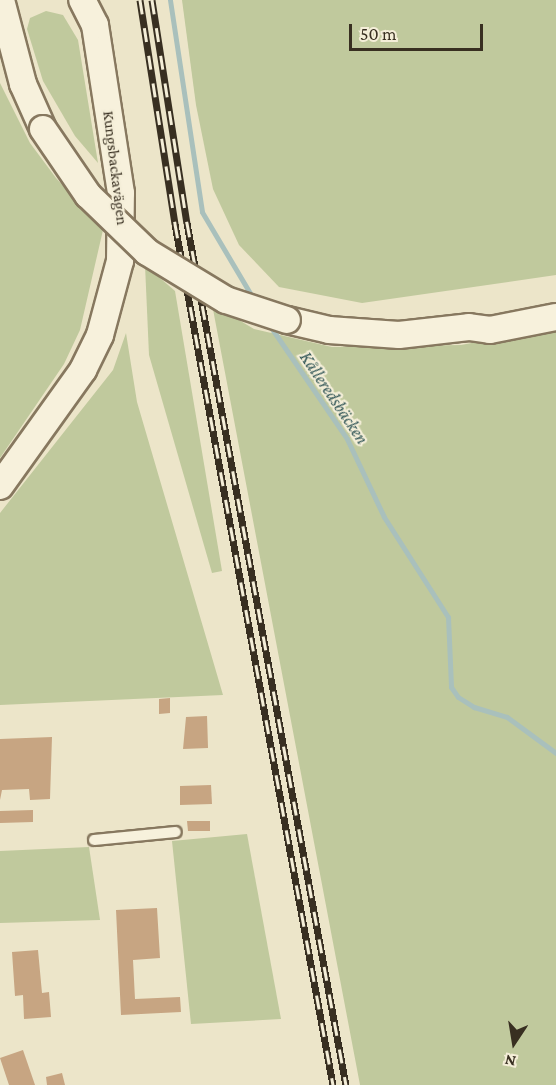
<!DOCTYPE html>
<meta charset="utf-8">
<style>
body{margin:0}
#map{position:relative;width:556px;height:1085px;overflow:hidden;background:#ece5c9;font-family:"Crimson Pro",serif}
div>[style]{position:absolute}
.green>*{inset:0;background:#c0c99d}
.stream>*{height:5px;margin:-2.5px;padding:0 2.5px;transform-origin:2.5px;border-radius:2.5px;background:#a9c0bc}
.building>*{inset:0;background:#c7a582}
.roads{filter:drop-shadow(2px 0 #87785f) drop-shadow(-2px 0 #87785f) drop-shadow(0 2px #87785f) drop-shadow(0 -2px #87785f)}
.service>*{height:10px;margin:-5px;padding:0 5px;transform-origin:5px;border-radius:5px;background:#f7f1dc}
.tertiary>*{height:26px;margin:-13px;padding:0 13px;transform-origin:13px;border-radius:13px;background:#f7f1dc}
.rail>*{height:7px;margin-top:-3.5px;transform-origin:0;background:repeating-linear-gradient(90deg,#f4eed8 0 14px,#382f21 0 28px);box-sizing:border-box;border-block:2px solid #382f21}
.bridges{filter:drop-shadow(2px 0 #87785f) drop-shadow(-2px 0 #87785f) drop-shadow(0 2px #87785f) drop-shadow(0 -2px #87785f)}
.tertiary-bridge>*{height:26px;margin:-13px;padding:0 13px;transform-origin:13px;border-radius:13px;background:#f7f1dc}
span{translate:-50% -50%;white-space:nowrap;text-align:center;line-height:1.15;-webkit-text-stroke:4.5px #f4eed8;paint-order:stroke}
.street-label{font-size:16px;color:#382f21}
.water-label{font-size:18px;color:#325657;font-style:italic}
.north{position:absolute;left:484px;top:1013px;width:60px;height:60px;-webkit-text-stroke:4px #f4eed8;paint-order:stroke;rotate:192deg;font-size:16px;font-weight:700;line-height:24px;text-align:center;color:#382f21}
.north::after{content:'';display:block;margin:auto;width:21px;height:27px;background:#382f21;clip-path:polygon(50% 0,100% 100%,50% 72%,0 100%)}
.scale{position:absolute;left:349px;top:24px;width:134px;height:27px;box-sizing:border-box;border:3px solid #382f21;border-top:0;padding-left:8px;font-size:18px;line-height:21px;white-space:nowrap;color:#382f21;-webkit-text-stroke:4px #f4eed8;paint-order:stroke}
</style>
<div id="map">
<div class="green">
<div style="clip-path:polygon(182px 0,556px 0,556px 275px,362px 303px,279px 287px,239px 245px,213px 189px,196px 105px)"></div>
<div style="clip-path:polygon(46px 11px,63px 15px,78px 40px,98px 163px,75px 136px,43px 81px,27px 29px,30px 18px)"></div>
<div style="clip-path:polygon(0 83px,30px 143px,56px 178px,103px 230px,80px 330px,64px 364px,0 458px)"></div>
<div style="clip-path:polygon(145px 265px,175px 291px,222px 571px,212px 573px,149px 355px)"></div>
<div style="clip-path:polygon(212px 304px,254px 329px,332px 347px,461px 345px,556px 327px,556px 1085px,360px 1085px)"></div>
<div style="clip-path:polygon(126px 333px,137px 402px,223px 695px,0 705px,0 513px,113px 370px)"></div>
<div style="clip-path:polygon(247px 834px,281px 1019px,191px 1024px,172px 841px)"></div>
<div style="clip-path:polygon(89px 847px,100px 920px,0 923px,0 851px)"></div>
</div>
<div class="stream">
<div style="left:170px;top:0;width:214px;rotate:81.4deg"></div>
<div style="left:202px;top:212px;width:102px;rotate:59.4deg"></div>
<div style="left:268px;top:323px;width:140px;rotate:55.7deg"></div>
<div style="left:347px;top:439px;width:86px;rotate:64.6deg"></div>
<div style="left:384px;top:517px;width:119px;rotate:57.4deg"></div>
<div style="left:448px;top:617px;width:70px;rotate:87.5deg"></div>
<div style="left:451px;top:687px;width:12px;rotate:55deg"></div>
<div style="left:458px;top:697px;width:19px;rotate:32deg"></div>
<div style="left:474px;top:707px;width:34px;rotate:17deg"></div>
<div style="left:507px;top:717px;width:61px;rotate:36.3deg"></div>
</div>
<div class="building">
<div style="clip-path:polygon(170px 698px,170px 713px,159px 714px,159px 699px)"></div>
<div style="clip-path:polygon(207px 716px,208px 748px,183px 749px,186px 717px)"></div>
<div style="clip-path:polygon(52px 737px,50px 799px,30px 800px,29px 789px,2px 790px,0 800px,0 739px)"></div>
<div style="clip-path:polygon(211px 785px,212px 804px,180px 805px,180px 786px)"></div>
<div style="clip-path:polygon(33px 810px,33px 822px,0 823px,0 811px)"></div>
<div style="clip-path:polygon(187px 821px,210px 821px,210px 831px,188px 831px)"></div>
<div style="clip-path:polygon(157px 908px,160px 958px,133px 960px,135px 999px,180px 997px,181px 1012px,121px 1015px,116px 910px)"></div>
<div style="clip-path:polygon(38px 950px,42px 993px,49px 992px,51px 1017px,24px 1019px,23px 995px,15px 996px,12px 952px)"></div>
<div style="clip-path:polygon(23px 1050px,35px 1085px,9px 1085px,0 1058px)"></div>
<div style="clip-path:polygon(62px 1073px,65px 1085px,47px 1085px,46px 1077px)"></div>
</div>
<div class="roads">
<div class="service">
<div style="left:94px;top:840px;width:82px;rotate:-5.6deg"></div>
</div>
<div class="tertiary">
<div style="left:1px;top:0;width:87px;rotate:75.3deg"></div>
<div style="left:23px;top:84px;width:49px;rotate:66deg"></div>
<div style="left:287px;top:320px;width:43px;rotate:13.4deg"></div>
<div style="left:329px;top:330px;width:70px;rotate:4.1deg"></div>
<div style="left:399px;top:335px;width:70px;rotate:-6.5deg"></div>
<div style="left:469px;top:327px;width:21px;rotate:8deg"></div>
<div style="left:490px;top:330px;width:67px;rotate:-11.1deg"></div>
<div style="left:0;top:486px;width:143px;rotate:-54.4deg"></div>
<div style="left:83px;top:370px;width:39px;rotate:-64deg"></div>
<div style="left:100px;top:335px;width:77px;rotate:-74.9deg"></div>
<div style="left:120px;top:261px;width:68px;rotate:-89.2deg"></div>
<div style="left:121px;top:193px;width:170px;rotate:-98.8deg"></div>
<div style="left:95px;top:25px;width:28px;rotate:-117deg"></div>
</div>
</div>
<div class="rail">
<div style="left:140px;top:0;width:227px;rotate:81.1deg"></div>
<div style="left:175px;top:224px;width:875px;rotate:79.6deg"></div>
<div style="left:152px;top:0;width:226px;rotate:81.1deg"></div>
<div style="left:187px;top:223px;width:877px;rotate:79.55deg"></div>
</div>
<div class="bridges">
<div class="tertiary-bridge">
<div style="left:43px;top:129px;width:80px;rotate:55.7deg"></div>
<div style="left:88px;top:195px;width:82px;rotate:44deg"></div>
<div style="left:147px;top:252px;width:92px;rotate:31.3deg"></div>
<div style="left:226px;top:300px;width:64px;rotate:18.2deg"></div>
</div>
</div>
<div class="street-label">
<span style="left:115px;top:168px;rotate:83deg">Kungsbackavägen</span>
</div>
<div class="water-label">
<span style="left:334px;top:398px;rotate:56deg">Kålleredsbäcken</span>
</div>
<div class="north">N</div>
<div class="scale">50 m</div>
</div>
